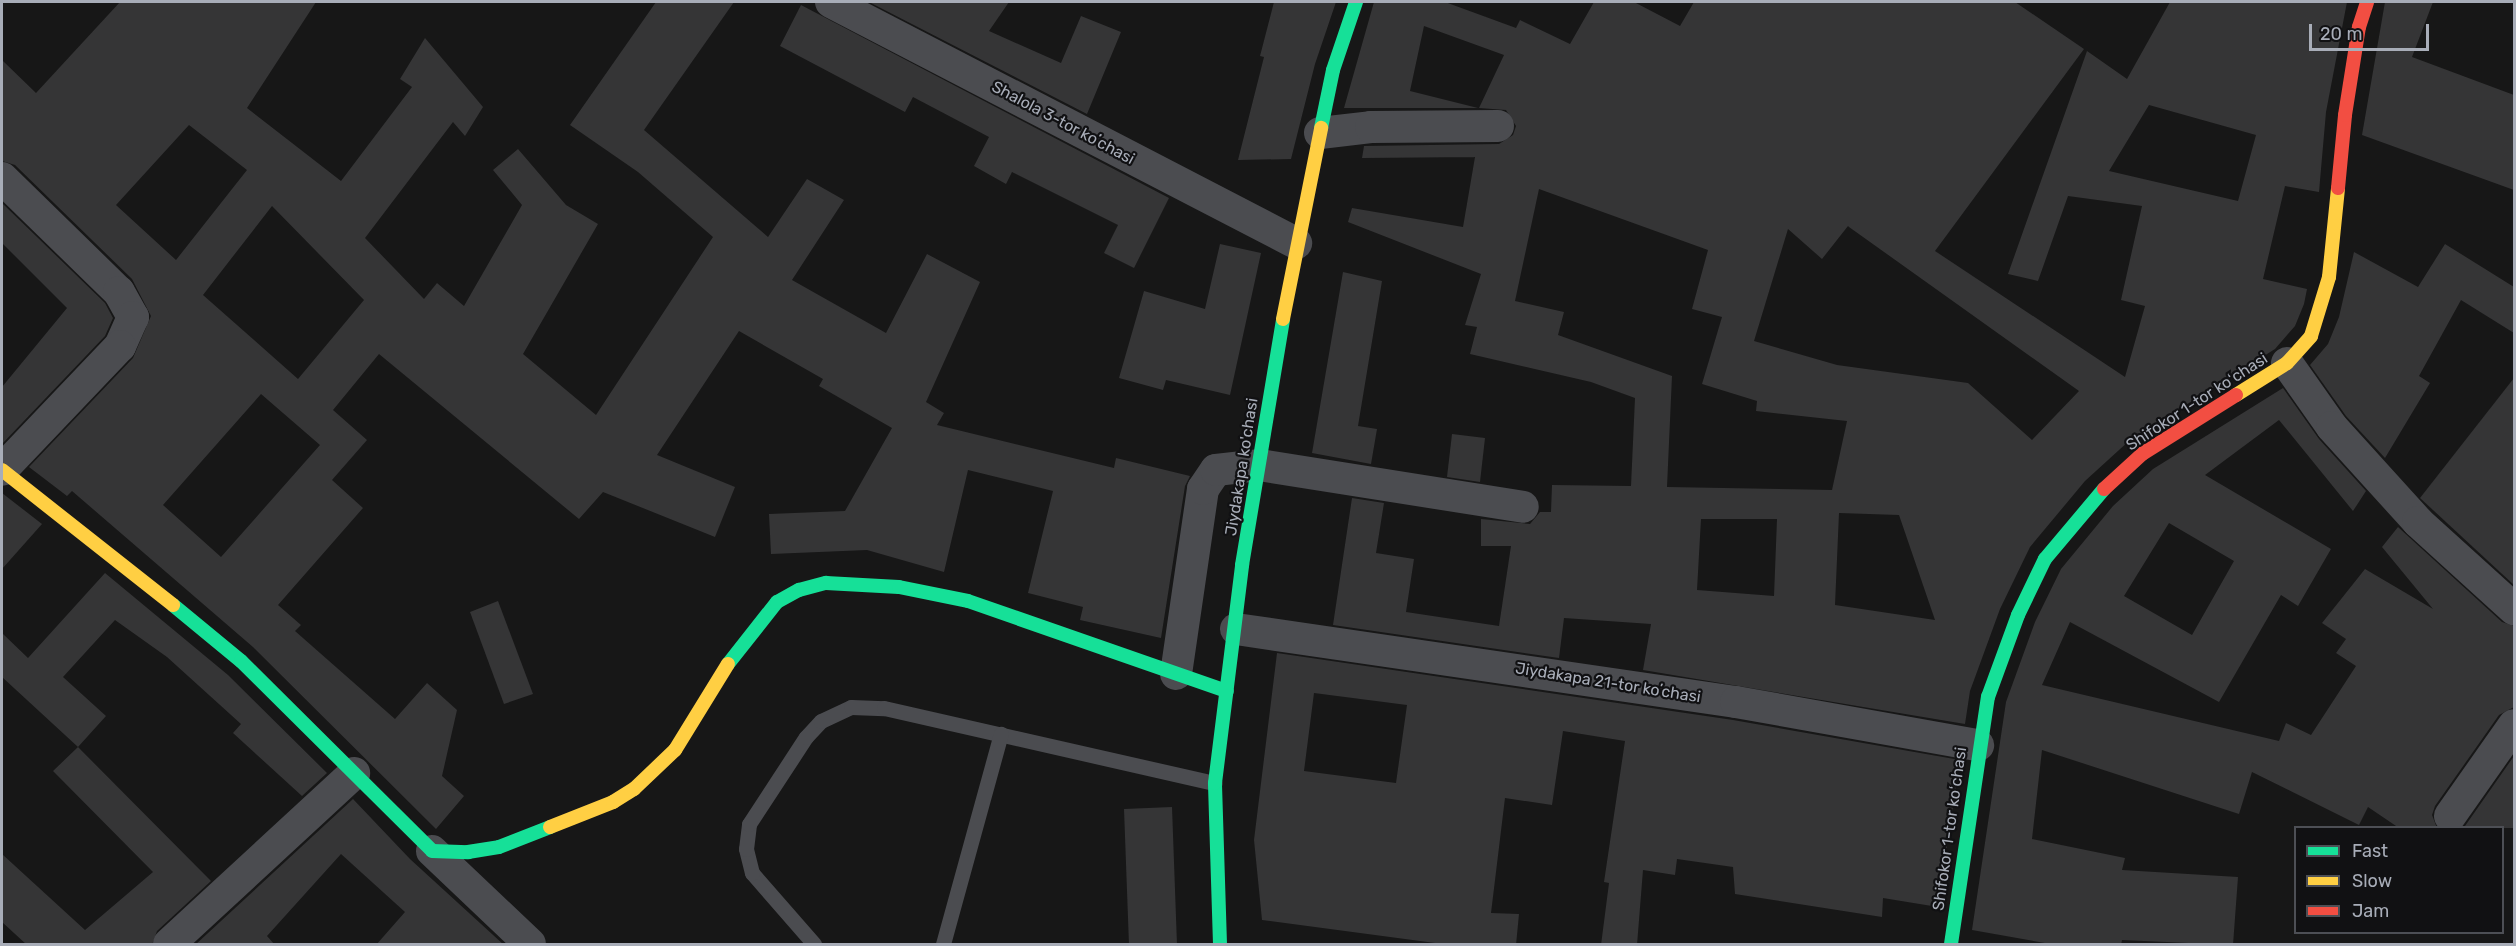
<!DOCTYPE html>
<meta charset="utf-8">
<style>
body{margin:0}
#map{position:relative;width:2516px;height:946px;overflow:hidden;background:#171717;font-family:Rubik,sans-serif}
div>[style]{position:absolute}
.building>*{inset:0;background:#353536}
.lane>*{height:15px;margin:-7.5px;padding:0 7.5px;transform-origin:7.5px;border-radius:7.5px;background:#4b4c50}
.street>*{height:32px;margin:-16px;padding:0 16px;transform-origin:16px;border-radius:16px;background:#4b4c50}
.fast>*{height:14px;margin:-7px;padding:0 7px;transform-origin:7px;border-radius:7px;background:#16e098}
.slow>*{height:14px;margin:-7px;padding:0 7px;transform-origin:7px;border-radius:7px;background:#ffcf43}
.jam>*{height:14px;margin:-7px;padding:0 7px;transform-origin:7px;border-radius:7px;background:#f24e42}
span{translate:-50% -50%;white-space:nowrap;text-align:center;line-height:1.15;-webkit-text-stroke:4.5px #111113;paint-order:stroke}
.street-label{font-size:16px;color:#a8adb8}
.frame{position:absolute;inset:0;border:3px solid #a8adb8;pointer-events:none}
.legend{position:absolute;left:2294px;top:826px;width:210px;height:108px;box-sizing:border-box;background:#111113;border:2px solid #4d4f55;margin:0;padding:8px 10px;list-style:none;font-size:18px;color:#a8adb8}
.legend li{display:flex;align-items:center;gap:12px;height:30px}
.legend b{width:30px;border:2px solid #4d4f55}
.scale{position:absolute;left:2309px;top:24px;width:120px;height:27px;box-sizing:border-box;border:3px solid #a8adb8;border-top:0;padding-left:8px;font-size:18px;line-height:21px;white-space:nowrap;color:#a8adb8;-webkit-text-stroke:4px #111113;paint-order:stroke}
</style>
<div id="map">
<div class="building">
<div style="clip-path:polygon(evenodd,120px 2px,316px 2px,247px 108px,341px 181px,412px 87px,400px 79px,425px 38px,483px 107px,465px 136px,453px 122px,365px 238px,424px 299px,437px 283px,464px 306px,522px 205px,493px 170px,518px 149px,566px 205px,598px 224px,523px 354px,596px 415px,713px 237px,638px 172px,570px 125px,656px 2px,734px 2px,644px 130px,768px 237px,807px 179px,844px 200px,792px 280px,886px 333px,927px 254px,980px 282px,926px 402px,944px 413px,937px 425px,1114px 468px,1116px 458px,1190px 476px,1185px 486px,1161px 638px,1080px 620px,1083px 607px,1028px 593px,1053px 491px,968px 470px,944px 572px,867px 550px,771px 554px,769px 514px,845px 511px,892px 428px,819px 386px,823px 379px,739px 331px,657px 455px,735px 487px,715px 537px,603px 492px,579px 519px,379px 354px,333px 410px,367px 440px,332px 480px,363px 508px,278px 605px,301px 625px,295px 631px,395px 719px,427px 683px,457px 710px,442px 776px,464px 796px,436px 829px,253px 647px,72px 491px,67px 496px,29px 467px,133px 358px,151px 316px,132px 279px,15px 165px,2px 161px,2px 60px,36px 93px,120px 2px,189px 125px,247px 170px,176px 260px,116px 205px,189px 125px,120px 2px,272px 206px,364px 300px,298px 379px,203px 295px,272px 206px,120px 2px,261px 394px,320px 445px,221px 557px,163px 505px,261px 394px)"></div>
<div style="clip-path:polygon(869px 2px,1009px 2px,989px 31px,1061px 63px,1081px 16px,1121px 32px,1087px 114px)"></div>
<div style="clip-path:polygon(1274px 2px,1336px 2px,1315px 64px,1291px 159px,1238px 160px,1264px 57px,1260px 56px)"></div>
<div style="clip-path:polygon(evenodd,1374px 2px,1445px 2px,1516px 28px,1520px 20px,1570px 44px,1594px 2px,1634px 2px,1680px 26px,1694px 2px,2015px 2px,2084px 49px,1935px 251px,2125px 377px,2145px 306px,2121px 300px,2142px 206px,2068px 196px,2038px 281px,2008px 274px,2087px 51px,2127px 79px,2170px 2px,2347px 2px,2326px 112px,2319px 192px,2285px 186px,2263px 279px,2307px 289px,2304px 304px,2295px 326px,2275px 349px,2130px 440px,2085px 481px,2030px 547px,2000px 609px,1970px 691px,1965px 724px,1643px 670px,1651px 624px,1564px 618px,1559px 658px,1333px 625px,1352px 498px,1384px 503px,1376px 553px,1414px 559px,1406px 612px,1499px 626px,1511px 546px,1481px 546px,1481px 519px,1530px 524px,1540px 512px,1551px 512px,1552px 485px,1631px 486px,1635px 398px,1591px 382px,1470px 354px,1477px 327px,1465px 325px,1481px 274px,1348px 222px,1352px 208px,1463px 227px,1475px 157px,1362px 158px,1364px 146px,1499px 144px,1513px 135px,1516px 126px,1506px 110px,1479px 108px,1504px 55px,1424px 26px,1410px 91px,1478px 108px,1344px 108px,1374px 2px,2149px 105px,2256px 135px,2238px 201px,2109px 171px,2149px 105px,1374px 2px,1539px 189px,1708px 250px,1692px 309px,1722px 317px,1702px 384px,1757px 401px,1756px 411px,1847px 421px,1832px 490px,1667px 487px,1672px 376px,1558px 335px,1564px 312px,1515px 301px,1539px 189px,1374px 2px,1848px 226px,1849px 227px,2079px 391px,2032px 440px,1968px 383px,1837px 365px,1754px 341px,1788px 229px,1822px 259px,1848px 226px,1374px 2px,1839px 513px,1899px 515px,1935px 620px,1835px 605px,1839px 513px,1374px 2px,1701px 519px,1777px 519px,1774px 596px,1697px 590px,1701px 519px)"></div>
<div style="clip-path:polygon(2385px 2px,2433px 2px,2412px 57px,2514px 95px,2514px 190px,2362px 135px)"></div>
<div style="clip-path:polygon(801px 5px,1169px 198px,1134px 268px,1104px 253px,1118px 225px,1012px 172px,1006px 184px,974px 166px,989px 137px,913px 97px,905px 112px,780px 46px)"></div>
<div style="clip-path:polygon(2px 203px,105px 303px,113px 318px,105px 336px,2px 444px,2px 387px,67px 308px,2px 243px)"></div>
<div style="clip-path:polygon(1220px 244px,1261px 253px,1230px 395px,1166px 380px,1163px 390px,1119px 378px,1144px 291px,1205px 309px)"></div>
<div style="clip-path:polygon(2445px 244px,2514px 287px,2514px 333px,2461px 300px,2419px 376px,2430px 383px,2385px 458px,2346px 416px,2310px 365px,2328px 344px,2339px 317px,2354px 252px,2418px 287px)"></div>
<div style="clip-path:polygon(1343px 272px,1382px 281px,1358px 426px,1377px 429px,1371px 464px,1312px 453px)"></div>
<div style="clip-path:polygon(2514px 378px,2514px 585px,2420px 498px)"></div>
<div style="clip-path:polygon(evenodd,2283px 388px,2319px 439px,2366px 491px,2353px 511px,2279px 420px,2205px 475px,2331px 549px,2298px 606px,2281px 595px,2219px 702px,2070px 622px,2042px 685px,2279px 741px,2286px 723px,2311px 735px,2356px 666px,2336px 653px,2346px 639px,2322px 623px,2365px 569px,2433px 609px,2382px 547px,2398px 527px,2502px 622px,2514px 626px,2514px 707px,2499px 715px,2435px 806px,2432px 815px,2437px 828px,2399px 828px,2368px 807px,2359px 825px,2252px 772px,2239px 814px,2042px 750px,2032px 839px,2125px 858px,2122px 870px,2238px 877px,2233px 945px,2122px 940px,2121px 945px,2056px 945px,1972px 930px,2006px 702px,2035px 622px,2061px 569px,2113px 506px,2153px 469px,2283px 388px,2169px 523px,2234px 561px,2192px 635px,2124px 596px,2169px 523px)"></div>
<div style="clip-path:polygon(1452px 434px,1485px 438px,1480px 482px,1447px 477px)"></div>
<div style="clip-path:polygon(2px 493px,42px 524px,2px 569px)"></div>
<div style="clip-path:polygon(105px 573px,228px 675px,327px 773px,302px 796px,233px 733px,241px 724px,167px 657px,115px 620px,63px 677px,106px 716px,78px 747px,2px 677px,2px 633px,28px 658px)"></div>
<div style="clip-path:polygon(498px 601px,533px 694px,504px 704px,470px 612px)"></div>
<div style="clip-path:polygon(evenodd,1277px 653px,1733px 720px,1960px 760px,1938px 907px,1883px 898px,1882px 917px,1735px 894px,1733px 867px,1677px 859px,1675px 875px,1643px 870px,1637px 945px,1601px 945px,1609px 883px,1604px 882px,1625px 741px,1563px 731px,1552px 805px,1505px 798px,1491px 913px,1519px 914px,1516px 945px,1450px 945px,1262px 920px,1254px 840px,1277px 653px,1314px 693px,1407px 705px,1396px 783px,1304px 771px,1314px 693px)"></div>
<div style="clip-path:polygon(78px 747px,211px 881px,157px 931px,152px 945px,27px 945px,2px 922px,2px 854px,85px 930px,153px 872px,53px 771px)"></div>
<div style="clip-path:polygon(2514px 756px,2514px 828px,2463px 828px,2465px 826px)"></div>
<div style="clip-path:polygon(353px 799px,410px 859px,504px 945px,376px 945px,405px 912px,341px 854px,267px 936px,275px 945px,195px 945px)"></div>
<div style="clip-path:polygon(1172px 807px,1177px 945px,1129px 945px,1124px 809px)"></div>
</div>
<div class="lane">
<div style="left:814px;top:944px;width:94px;rotate:-131.1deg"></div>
<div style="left:752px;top:873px;width:25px;rotate:-104deg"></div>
<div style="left:746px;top:849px;width:25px;rotate:-83deg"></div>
<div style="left:749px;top:824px;width:104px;rotate:-56.8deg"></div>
<div style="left:806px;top:737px;width:22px;rotate:-47deg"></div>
<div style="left:821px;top:721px;width:33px;rotate:-25deg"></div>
<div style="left:851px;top:707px;width:33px;rotate:2deg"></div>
<div style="left:884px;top:708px;width:339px;rotate:12.8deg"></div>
<div style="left:943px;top:944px;width:218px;rotate:-74.6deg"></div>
</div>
<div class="street">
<div style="left:831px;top:2px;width:524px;rotate:27.4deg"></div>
<div style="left:1320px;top:133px;width:51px;rotate:-6.7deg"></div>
<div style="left:1371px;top:127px;width:127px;rotate:-0.5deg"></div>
<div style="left:2px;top:178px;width:163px;rotate:44.3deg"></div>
<div style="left:119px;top:292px;width:29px;rotate:61deg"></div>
<div style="left:133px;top:317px;width:32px;rotate:114deg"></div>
<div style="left:120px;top:346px;width:171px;rotate:133.6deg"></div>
<div style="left:2287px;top:363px;width:78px;rotate:54.9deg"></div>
<div style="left:2332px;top:427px;width:128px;rotate:47.8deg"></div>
<div style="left:2418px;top:522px;width:130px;rotate:42.2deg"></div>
<div style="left:1236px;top:629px;width:505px;rotate:8.31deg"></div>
<div style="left:1736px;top:702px;width:246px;rotate:10.1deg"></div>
<div style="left:1176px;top:674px;width:187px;rotate:-81.7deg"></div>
<div style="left:1203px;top:489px;width:23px;rotate:-56deg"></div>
<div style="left:1216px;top:470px;width:43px;rotate:-6.6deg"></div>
<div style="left:1259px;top:465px;width:267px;rotate:9deg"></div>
<div style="left:2450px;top:816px;width:111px;rotate:-54.9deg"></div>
<div style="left:432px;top:851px;width:135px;rotate:43.5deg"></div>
<div style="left:169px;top:944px;width:252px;rotate:-42.7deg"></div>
</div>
<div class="fast">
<div style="left:1321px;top:128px;width:59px;rotate:-78.3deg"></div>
<div style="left:1333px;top:70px;width:72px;rotate:-71.3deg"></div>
<div style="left:173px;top:605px;width:88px;rotate:39.5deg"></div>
<div style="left:241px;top:661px;width:269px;rotate:44.8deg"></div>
<div style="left:432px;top:851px;width:36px;rotate:2deg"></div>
<div style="left:468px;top:852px;width:31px;rotate:-9deg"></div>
<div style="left:499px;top:847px;width:55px;rotate:-21.4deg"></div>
<div style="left:728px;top:664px;width:79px;rotate:-51.7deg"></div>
<div style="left:777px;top:602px;width:25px;rotate:-29deg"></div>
<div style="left:799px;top:590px;width:28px;rotate:-15deg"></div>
<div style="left:826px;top:583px;width:73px;rotate:3.1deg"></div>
<div style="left:899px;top:587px;width:70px;rotate:11.5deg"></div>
<div style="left:968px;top:601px;width:274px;rotate:19.2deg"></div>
<div style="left:1220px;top:944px;width:161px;rotate:-91.8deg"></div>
<div style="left:1215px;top:783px;width:220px;rotate:-82.9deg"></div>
<div style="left:1242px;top:565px;width:249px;rotate:-80.5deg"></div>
<div style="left:1951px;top:944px;width:250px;rotate:-81.5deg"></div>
<div style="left:1988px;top:697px;width:87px;rotate:-69.9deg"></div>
<div style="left:2018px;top:615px;width:62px;rotate:-64.3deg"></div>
<div style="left:2045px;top:559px;width:92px;rotate:-49.9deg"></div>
</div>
<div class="slow">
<div style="left:1283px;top:319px;width:195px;rotate:-78.7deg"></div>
<div style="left:2236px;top:395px;width:60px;rotate:-32.1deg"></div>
<div style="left:2287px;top:363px;width:36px;rotate:-48deg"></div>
<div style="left:2311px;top:336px;width:62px;rotate:-73deg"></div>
<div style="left:2329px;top:277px;width:89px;rotate:-84.2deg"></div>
<div style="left:2px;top:470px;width:218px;rotate:38.3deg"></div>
<div style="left:550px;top:827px;width:68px;rotate:-21.6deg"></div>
<div style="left:613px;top:802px;width:25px;rotate:-32deg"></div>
<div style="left:634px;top:789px;width:57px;rotate:-43.6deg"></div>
<div style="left:675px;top:750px;width:101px;rotate:-58.4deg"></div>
</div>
<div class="jam">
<div style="left:2338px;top:188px;width:73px;rotate:-84.5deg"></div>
<div style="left:2345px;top:115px;width:89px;rotate:-81deg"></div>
<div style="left:2359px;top:27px;width:26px;rotate:-72deg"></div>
<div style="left:2104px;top:489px;width:52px;rotate:-42.6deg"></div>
<div style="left:2142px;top:454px;width:111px;rotate:-32.1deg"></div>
</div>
<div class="street-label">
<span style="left:1063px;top:123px;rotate:28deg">Shalola 3-tor koʼchasi</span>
<span style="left:2197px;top:402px;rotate:-33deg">Shifokor 1-tor koʻchasi</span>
<span style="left:1242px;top:467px;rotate:-81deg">Jiydakapa ko'chasi</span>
<span style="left:1608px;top:683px;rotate:9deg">Jiydakapa 21-tor koʼchasi</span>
<span style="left:1950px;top:829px;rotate:-82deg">Shifokor 1-tor koʻchasi</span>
</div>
<div class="frame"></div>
<ul class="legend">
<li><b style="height:8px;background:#16e098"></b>Fast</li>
<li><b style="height:8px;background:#ffcf43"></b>Slow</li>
<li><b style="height:8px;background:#f24e42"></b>Jam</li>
</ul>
<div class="scale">20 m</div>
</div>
